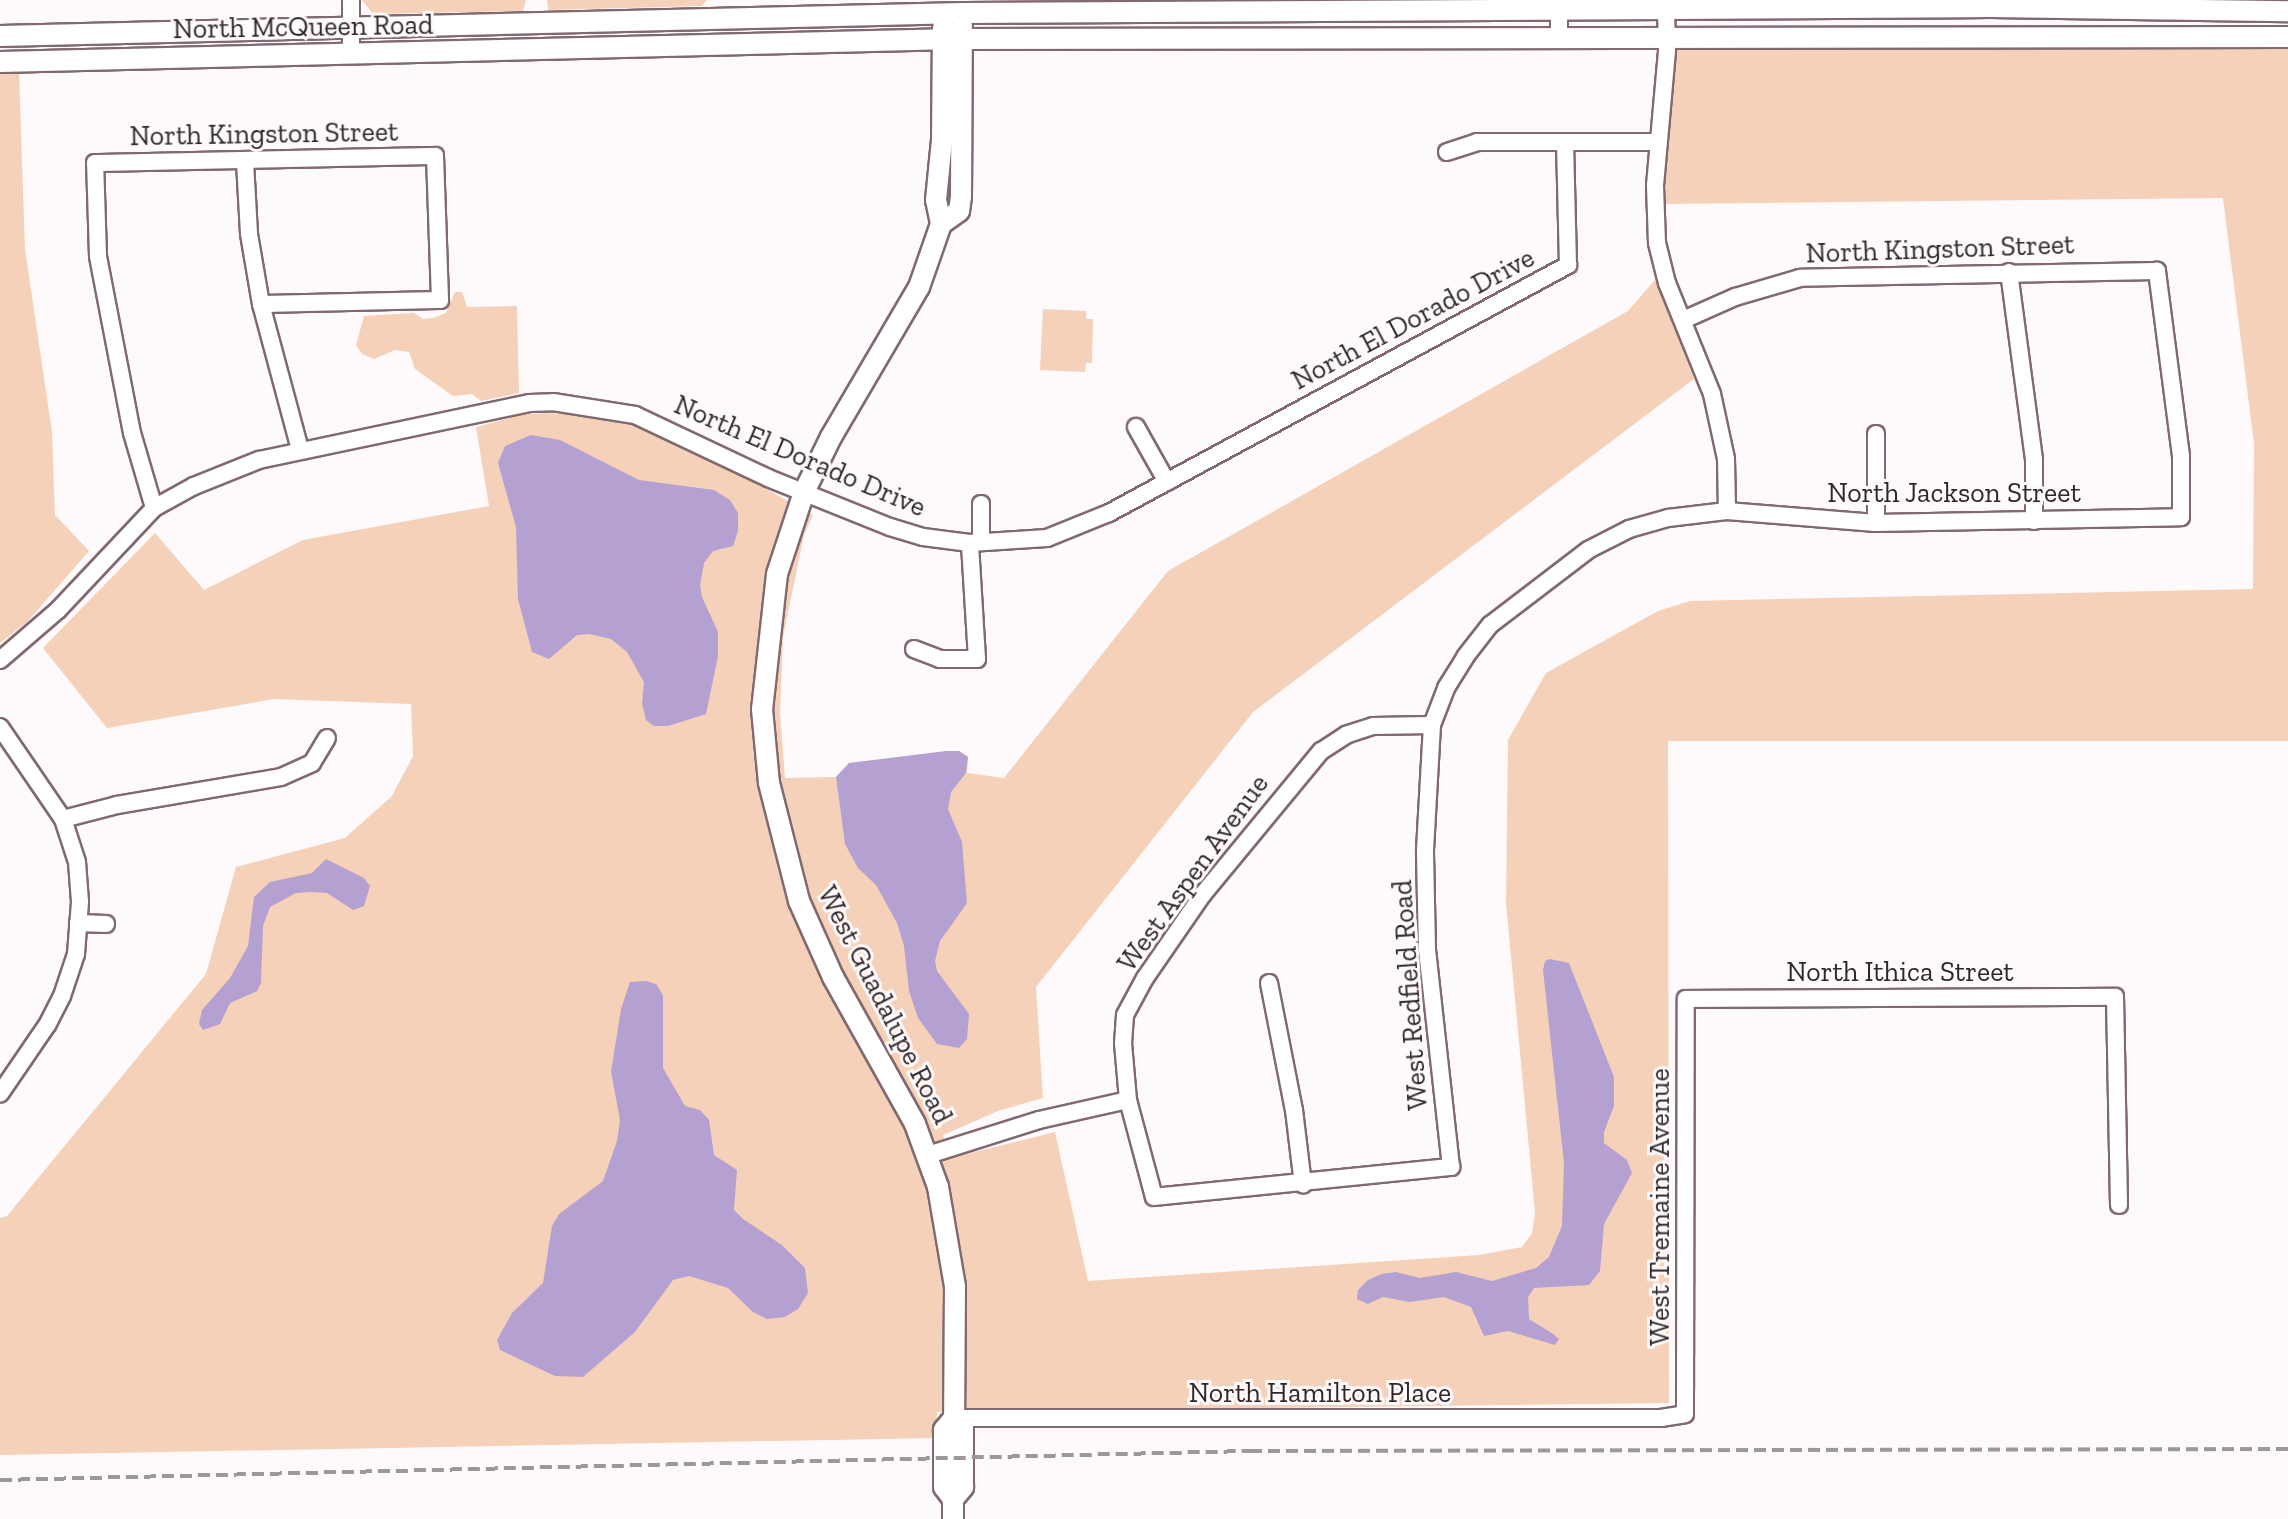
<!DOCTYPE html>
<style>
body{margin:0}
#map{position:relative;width:2288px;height:1519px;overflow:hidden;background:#fef9fa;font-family:"Zilla Slab",serif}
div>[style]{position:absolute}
.green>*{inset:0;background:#f4d1b8}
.water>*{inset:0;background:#b4a1d1}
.roads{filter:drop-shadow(2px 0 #806a70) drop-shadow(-2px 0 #806a70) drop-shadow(0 2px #806a70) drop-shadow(0 -2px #806a70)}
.minor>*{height:16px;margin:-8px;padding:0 8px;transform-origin:8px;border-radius:8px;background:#fff}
.major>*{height:20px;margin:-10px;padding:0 10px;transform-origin:10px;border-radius:10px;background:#fff}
.rail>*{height:4px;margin-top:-2px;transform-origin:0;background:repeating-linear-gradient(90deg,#9e9799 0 12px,transparent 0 18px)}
span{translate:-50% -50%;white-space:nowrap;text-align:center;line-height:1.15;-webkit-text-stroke:6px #fef9fa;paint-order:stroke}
.street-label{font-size:28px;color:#302729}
</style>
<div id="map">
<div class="green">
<div style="clip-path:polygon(362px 0,526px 0,523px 11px,373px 14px)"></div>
<div style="clip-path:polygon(547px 0,707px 0,702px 6px,548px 10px)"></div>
<div style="clip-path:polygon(1677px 48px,2288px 48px,2288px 741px,1668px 741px,1669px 1403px,937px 1412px,936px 1438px,0 1455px,0 1218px,7px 1216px,206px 974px,236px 867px,345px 838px,392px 796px,413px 756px,411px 704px,274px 699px,107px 728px,43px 648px,155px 533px,204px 590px,303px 540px,489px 506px,476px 427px,521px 415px,547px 413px,582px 415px,630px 424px,737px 473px,813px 515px,804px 535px,783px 637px,780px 713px,785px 778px,836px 777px,849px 763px,959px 751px,968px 757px,967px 773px,1004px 778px,1168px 571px,1628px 311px,1655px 280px,1694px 379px,1253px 712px,1036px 987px,1043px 1098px,998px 1111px,943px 1135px,950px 1158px,1055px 1132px,1088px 1281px,1479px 1255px,1522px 1247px,1532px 1233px,1535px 1213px,1506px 903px,1508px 740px,1546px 673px,1658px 611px,1690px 601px,2253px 589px,2254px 444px,2223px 198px,1660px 204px)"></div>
<div style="clip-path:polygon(19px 73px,25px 249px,52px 432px,55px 515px,89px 551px,27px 622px,0 643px,0 74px)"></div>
<div style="clip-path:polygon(455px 292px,462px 292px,467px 307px,517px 306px,519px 393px,481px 401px,472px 394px,453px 396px,415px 369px,409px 352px,395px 350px,374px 359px,362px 354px,356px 345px,364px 316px,414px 313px,423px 319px,433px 318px,446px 313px)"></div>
<div style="clip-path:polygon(1043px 309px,1086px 311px,1086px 319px,1093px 319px,1092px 363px,1086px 363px,1085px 372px,1040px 370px)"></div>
</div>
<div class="water">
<div style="clip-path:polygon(531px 435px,560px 440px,639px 480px,714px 490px,730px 500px,738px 513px,738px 531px,733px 546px,713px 551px,704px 563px,700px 585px,702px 597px,718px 632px,718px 656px,706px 714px,668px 726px,654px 726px,646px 720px,642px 703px,644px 682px,627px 652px,611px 639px,589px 634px,577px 635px,549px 659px,532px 652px,518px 599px,516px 527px,498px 463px,505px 446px)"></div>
<div style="clip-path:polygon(946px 751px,959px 751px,968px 757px,966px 773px,951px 792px,948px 809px,962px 842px,967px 903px,940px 941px,935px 961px,937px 971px,969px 1014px,967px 1039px,959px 1048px,937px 1044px,918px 1018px,909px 991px,904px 946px,897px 923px,876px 885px,858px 868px,845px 844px,836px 777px,849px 763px)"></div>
<div style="clip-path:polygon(326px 859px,364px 878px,370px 886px,364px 906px,353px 910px,327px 893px,310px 892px,296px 893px,270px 907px,263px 926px,261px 983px,257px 991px,230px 1003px,220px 1024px,203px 1030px,199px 1024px,202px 1010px,230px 978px,248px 946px,254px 897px,270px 882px,312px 873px)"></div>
<div style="clip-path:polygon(1550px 959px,1569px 963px,1614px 1077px,1614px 1106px,1604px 1132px,1604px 1143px,1627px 1160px,1632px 1173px,1604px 1224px,1600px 1271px,1589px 1285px,1534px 1288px,1528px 1297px,1529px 1319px,1553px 1334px,1559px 1339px,1555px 1345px,1508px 1331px,1484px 1336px,1471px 1307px,1444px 1297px,1410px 1302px,1383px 1297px,1368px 1304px,1357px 1299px,1358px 1290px,1368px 1280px,1382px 1274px,1396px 1272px,1420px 1278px,1456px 1272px,1492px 1281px,1536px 1268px,1549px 1257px,1562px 1226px,1564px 1163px,1543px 970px,1545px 961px)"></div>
<div style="clip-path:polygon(646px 981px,656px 984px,663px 995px,663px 1068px,685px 1106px,700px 1110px,709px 1120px,714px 1155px,737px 1170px,734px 1210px,743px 1219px,782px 1245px,805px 1268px,808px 1293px,798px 1309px,785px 1317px,767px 1319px,753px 1312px,728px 1288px,689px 1276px,673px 1280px,635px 1332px,583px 1377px,555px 1376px,500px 1350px,497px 1340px,512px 1313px,543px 1283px,552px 1226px,559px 1214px,603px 1181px,617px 1141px,620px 1120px,611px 1072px,621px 1009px,630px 982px)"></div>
</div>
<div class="roads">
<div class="minor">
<div style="left:351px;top:0;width:54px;rotate:90deg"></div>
<div style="left:1666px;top:9px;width:42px;rotate:88.6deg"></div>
<div style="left:1667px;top:51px;width:136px;rotate:95.1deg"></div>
<div style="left:1655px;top:186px;width:57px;rotate:88deg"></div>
<div style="left:1657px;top:243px;width:41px;rotate:76deg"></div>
<div style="left:1667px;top:283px;width:120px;rotate:67.9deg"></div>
<div style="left:1712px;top:394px;width:66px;rotate:77.8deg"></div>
<div style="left:1726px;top:459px;width:52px;rotate:88.9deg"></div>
<div style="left:1559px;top:36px;width:36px;rotate:-90deg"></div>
<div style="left:1447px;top:152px;width:32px;rotate:-18deg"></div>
<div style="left:1477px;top:142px;width:181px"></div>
<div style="left:245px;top:162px;width:72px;rotate:86.8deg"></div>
<div style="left:249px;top:234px;width:71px;rotate:80.3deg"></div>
<div style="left:261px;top:304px;width:151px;rotate:75deg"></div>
<div style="left:2009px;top:272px;width:190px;rotate:82.4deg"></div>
<div style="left:2034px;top:460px;width:61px;rotate:90deg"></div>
<div style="left:1136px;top:427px;width:63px;rotate:60.6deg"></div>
<div style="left:1876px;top:434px;width:89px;rotate:90deg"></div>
<div style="left:981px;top:504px;width:38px;rotate:90deg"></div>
<div style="left:154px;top:508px;width:78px;rotate:-106.3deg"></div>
<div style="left:132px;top:433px;width:180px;rotate:-100.9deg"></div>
<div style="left:98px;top:256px;width:93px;rotate:-91.8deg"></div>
<div style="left:95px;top:163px;width:340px;rotate:-1.2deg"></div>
<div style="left:435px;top:156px;width:144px;rotate:88deg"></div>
<div style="left:440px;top:300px;width:179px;rotate:178.7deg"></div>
<div style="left:914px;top:649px;width:28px;rotate:21deg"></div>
<div style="left:940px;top:659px;width:37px"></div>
<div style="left:977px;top:659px;width:116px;rotate:-93.5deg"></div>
<div style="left:0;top:660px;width:77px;rotate:-40.8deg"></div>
<div style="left:58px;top:610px;width:140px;rotate:-46.7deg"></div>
<div style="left:154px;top:508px;width:46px;rotate:-28.8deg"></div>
<div style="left:194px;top:486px;width:70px;rotate:-21.8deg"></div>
<div style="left:259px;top:460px;width:276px;rotate:-11.9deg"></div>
<div style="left:529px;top:403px;width:24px;rotate:-2deg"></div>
<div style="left:553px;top:402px;width:83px;rotate:9deg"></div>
<div style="left:635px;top:415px;width:147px;rotate:25.3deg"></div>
<div style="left:768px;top:478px;width:131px;rotate:21.9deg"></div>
<div style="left:890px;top:527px;width:34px;rotate:17deg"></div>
<div style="left:923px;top:537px;width:47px;rotate:7.3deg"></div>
<div style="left:970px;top:543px;width:77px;rotate:-3.7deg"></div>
<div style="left:1047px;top:538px;width:67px;rotate:-22deg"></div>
<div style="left:1109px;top:513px;width:522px;rotate:-28.38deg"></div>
<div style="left:1568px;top:265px;width:122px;rotate:-91.4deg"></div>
<div style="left:1432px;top:725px;width:59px;rotate:179deg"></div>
<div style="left:1373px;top:726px;width:28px;rotate:162deg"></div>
<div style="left:1346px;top:735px;width:30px;rotate:147deg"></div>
<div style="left:1321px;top:751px;width:185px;rotate:129.5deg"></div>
<div style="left:1203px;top:894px;width:102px;rotate:124.6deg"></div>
<div style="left:1145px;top:978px;width:42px;rotate:118.4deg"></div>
<div style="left:1125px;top:1015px;width:28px;rotate:94deg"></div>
<div style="left:1123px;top:1043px;width:57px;rotate:85deg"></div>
<div style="left:1128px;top:1100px;width:100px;rotate:75deg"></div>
<div style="left:1154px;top:1197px;width:299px;rotate:-5.8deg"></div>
<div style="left:1451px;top:1167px;width:219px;rotate:-96.3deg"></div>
<div style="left:1427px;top:949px;width:99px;rotate:-91.2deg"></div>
<div style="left:1425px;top:850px;width:125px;rotate:-86.8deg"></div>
<div style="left:1432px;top:725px;width:40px;rotate:-69deg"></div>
<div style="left:1446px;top:688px;width:36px;rotate:-58deg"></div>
<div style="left:1465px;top:657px;width:41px;rotate:-52deg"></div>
<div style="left:1490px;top:625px;width:123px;rotate:-37.4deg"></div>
<div style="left:1588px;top:550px;width:46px;rotate:-27.1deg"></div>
<div style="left:1629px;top:529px;width:41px;rotate:-15.8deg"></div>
<div style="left:1668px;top:518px;width:59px;rotate:-6.8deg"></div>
<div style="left:1727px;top:511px;width:149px;rotate:4.6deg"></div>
<div style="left:1876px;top:523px;width:305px;rotate:-1.1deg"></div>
<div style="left:2181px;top:517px;width:61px;rotate:-90deg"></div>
<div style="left:2181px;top:456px;width:187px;rotate:-97.4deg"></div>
<div style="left:2157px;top:271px;width:357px;rotate:178.9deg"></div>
<div style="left:1800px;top:278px;width:68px;rotate:163.7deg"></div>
<div style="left:1735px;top:297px;width:57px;rotate:156.1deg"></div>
<div style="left:0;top:727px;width:112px;rotate:55.6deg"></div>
<div style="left:63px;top:819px;width:45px;rotate:72deg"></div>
<div style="left:77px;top:862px;width:40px;rotate:85.7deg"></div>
<div style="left:80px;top:902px;width:52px;rotate:94.4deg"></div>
<div style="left:76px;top:954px;width:44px;rotate:108.4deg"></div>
<div style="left:62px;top:996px;width:33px;rotate:117deg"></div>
<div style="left:47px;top:1025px;width:83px;rotate:124.3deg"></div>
<div style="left:63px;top:819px;width:56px;rotate:-14.5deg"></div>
<div style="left:117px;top:805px;width:166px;rotate:-9.7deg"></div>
<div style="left:281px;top:777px;width:34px;rotate:-24deg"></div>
<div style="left:312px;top:763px;width:29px;rotate:-59deg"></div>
<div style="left:78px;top:923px;width:28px;rotate:2deg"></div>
<div style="left:1269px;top:983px;width:129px;rotate:78.9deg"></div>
<div style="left:1294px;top:1110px;width:75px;rotate:83.1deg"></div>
<div style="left:928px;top:1155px;width:116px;rotate:-17.5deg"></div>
<div style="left:1039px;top:1120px;width:91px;rotate:-12.7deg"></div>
<div style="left:954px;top:1418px;width:707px"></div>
<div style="left:1661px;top:1418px;width:24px;rotate:-9deg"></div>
<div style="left:1685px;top:1414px;width:415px;rotate:-89.9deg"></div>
<div style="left:1686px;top:999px;width:429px;rotate:-0.3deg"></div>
<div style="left:2115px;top:997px;width:208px;rotate:88.9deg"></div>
</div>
<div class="major">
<div style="left:943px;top:28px;width:112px;rotate:90.5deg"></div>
<div style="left:942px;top:140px;width:60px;rotate:95.7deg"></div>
<div style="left:936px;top:200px;width:25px;rotate:78deg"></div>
<div style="left:941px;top:224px;width:67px;rotate:109.2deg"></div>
<div style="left:919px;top:287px;width:174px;rotate:120.4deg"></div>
<div style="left:831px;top:437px;width:61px;rotate:116.1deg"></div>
<div style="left:804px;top:492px;width:86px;rotate:108.2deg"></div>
<div style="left:777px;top:574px;width:136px;rotate:96.3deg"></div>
<div style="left:762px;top:709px;width:74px;rotate:84.6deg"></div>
<div style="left:769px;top:783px;width:122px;rotate:75.7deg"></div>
<div style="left:799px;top:901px;width:83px;rotate:65.9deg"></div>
<div style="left:833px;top:977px;width:168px;rotate:60.8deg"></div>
<div style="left:915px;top:1124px;width:67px;rotate:69.9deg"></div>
<div style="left:938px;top:1187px;width:100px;rotate:80.3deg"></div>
<div style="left:955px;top:1286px;width:132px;rotate:90.4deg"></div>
<div style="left:954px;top:1418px;width:16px;rotate:130deg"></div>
<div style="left:944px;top:1430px;width:57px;rotate:90deg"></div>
<div style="left:944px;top:1487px;width:15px;rotate:53deg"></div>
<div style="left:953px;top:1499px;width:20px;rotate:90deg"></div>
<div style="left:0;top:36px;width:963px;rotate:-1.37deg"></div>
<div style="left:963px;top:13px;width:1027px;rotate:-0.33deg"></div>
<div style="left:1990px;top:7px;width:298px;rotate:0.8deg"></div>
<div style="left:0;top:62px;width:955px;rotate:-1.38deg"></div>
<div style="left:955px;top:39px;width:1333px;rotate:-0.09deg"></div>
<div style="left:941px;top:224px;width:22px;rotate:-36deg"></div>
<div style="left:959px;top:211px;width:15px;rotate:-82deg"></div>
<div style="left:961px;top:196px;width:171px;rotate:-89.7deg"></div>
<div style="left:953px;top:1499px;width:16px;rotate:-50deg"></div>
<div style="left:963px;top:1487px;width:60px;rotate:-90deg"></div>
<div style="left:963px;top:1427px;width:13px;rotate:-135deg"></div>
</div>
</div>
<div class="rail">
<div style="left:0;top:1480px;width:1250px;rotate:-1.33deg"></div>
<div style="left:1250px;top:1451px;width:1038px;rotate:-0.11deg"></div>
</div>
<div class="street-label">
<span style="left:303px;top:27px;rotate:-1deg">North McQueen Road</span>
<span style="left:264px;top:134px;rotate:-1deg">North Kingston Street</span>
<span style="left:1940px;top:249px;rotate:-2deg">North Kingston Street</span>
<span style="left:1413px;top:319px;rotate:-28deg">North El Dorado Drive</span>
<span style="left:800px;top:456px;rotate:23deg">North El Dorado Drive</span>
<span style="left:1954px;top:493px">North Jackson Street</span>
<span style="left:1193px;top:873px;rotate:-54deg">West Aspen Avenue</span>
<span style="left:1900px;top:972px">North Ithica Street</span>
<span style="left:1410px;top:995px;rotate:-94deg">West Redfield Road</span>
<span style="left:885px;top:1005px;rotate:63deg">West Guadalupe Road</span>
<span style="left:1660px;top:1207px;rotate:-90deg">West Tremaine Avenue</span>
<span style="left:1320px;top:1393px">North Hamilton Place</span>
</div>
</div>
